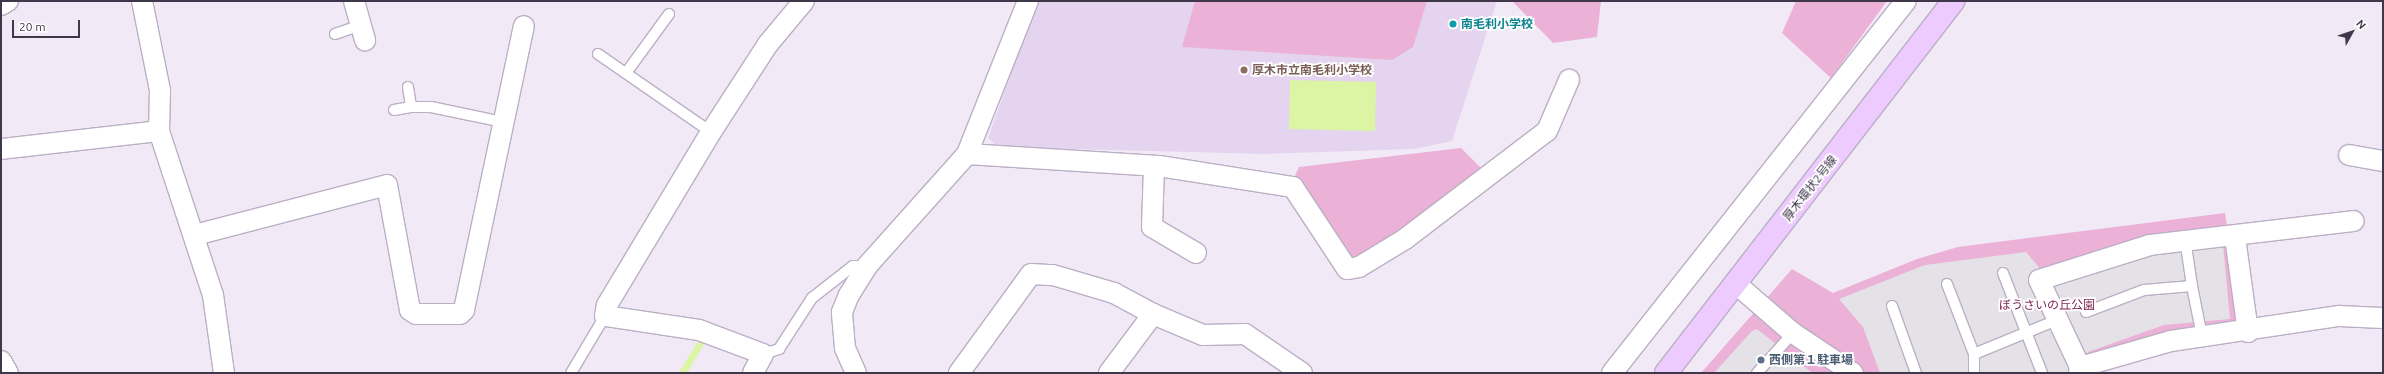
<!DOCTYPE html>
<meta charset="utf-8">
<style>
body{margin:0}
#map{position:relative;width:2384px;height:374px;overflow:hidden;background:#f1eaf6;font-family:Ubuntu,"Noto Sans JP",sans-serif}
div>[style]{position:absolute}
.education>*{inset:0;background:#e5d4ef}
.green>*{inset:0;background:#ecb1d6}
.parking>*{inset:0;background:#e5e2e7}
.water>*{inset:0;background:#dbf5a4}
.stream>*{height:7px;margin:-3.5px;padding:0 3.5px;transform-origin:3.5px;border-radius:3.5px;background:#dbf5a4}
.roads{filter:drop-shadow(1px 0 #bbafc5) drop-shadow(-1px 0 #bbafc5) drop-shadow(0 1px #bbafc5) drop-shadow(0 -1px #bbafc5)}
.lane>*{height:10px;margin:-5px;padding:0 5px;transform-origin:5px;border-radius:5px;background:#fff}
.street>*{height:20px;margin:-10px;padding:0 10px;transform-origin:10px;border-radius:10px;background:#fff}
.secondary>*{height:22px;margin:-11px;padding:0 11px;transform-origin:11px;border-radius:11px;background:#eecbff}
.dots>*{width:11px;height:11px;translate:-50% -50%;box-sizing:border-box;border:2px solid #fff;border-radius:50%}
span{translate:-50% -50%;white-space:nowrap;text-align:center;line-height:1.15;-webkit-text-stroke:3.5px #fff;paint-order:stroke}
.culture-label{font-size:12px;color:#0d838f;font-weight:700}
.left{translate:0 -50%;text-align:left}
.education-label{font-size:12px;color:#785e54;font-weight:700}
.street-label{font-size:12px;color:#41374b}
.park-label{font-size:12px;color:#812650}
.service-label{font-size:12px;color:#4e5e75;font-weight:700}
.frame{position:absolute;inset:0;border:2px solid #41374b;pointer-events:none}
.north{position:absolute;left:2332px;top:12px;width:40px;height:40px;-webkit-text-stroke:3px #fff;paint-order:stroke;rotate:50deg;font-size:11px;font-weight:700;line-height:16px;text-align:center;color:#41374b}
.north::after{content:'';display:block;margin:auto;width:14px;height:18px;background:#41374b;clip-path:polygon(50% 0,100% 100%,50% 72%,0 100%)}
.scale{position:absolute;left:12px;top:20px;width:68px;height:18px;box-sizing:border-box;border:2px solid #41374b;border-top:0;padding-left:5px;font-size:12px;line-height:14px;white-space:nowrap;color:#41374b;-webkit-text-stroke:3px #fff;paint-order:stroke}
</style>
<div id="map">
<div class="education">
<div style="clip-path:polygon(1037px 1px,1497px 1px,1452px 141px,1414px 149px,1265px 154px,998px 147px,988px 138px)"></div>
</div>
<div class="green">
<div style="clip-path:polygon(1195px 1px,1427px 1px,1413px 47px,1392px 60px,1182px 47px)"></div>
<div style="clip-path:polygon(1601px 1px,1597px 37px,1553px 43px,1513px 2px)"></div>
<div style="clip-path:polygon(1796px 1px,1887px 1px,1831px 78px,1782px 33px)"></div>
<div style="clip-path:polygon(1461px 148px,1484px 171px,1370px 257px,1348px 260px,1295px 176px,1299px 167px)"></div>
<div style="clip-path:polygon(2225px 213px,2243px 325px,2071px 373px,1701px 373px,1792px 269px,1833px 293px,1917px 259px,1958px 247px)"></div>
</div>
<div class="parking">
<div style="clip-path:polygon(2223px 244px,2230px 319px,2164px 325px,2088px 352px,2069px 373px,1880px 373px,1863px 327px,1839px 299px,1925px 265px,2026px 252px,2054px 285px,2150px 245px)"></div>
<div style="clip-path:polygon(1757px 329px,1811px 372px,1810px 373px,1714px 373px,1752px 331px)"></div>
</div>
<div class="water">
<div style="clip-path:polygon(1290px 80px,1376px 82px,1375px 131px,1289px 129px)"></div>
</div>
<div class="stream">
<div style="left:682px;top:373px;width:33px;rotate:-59deg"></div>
</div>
<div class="roads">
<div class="lane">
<div style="left:335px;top:34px;width:28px;rotate:-19deg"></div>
<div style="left:598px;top:54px;width:137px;rotate:34.6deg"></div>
<div style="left:626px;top:73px;width:73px;rotate:-53.9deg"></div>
<div style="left:408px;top:87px;width:20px;rotate:81deg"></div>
<div style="left:411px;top:107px;width:20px"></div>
<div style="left:431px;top:107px;width:74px;rotate:11.8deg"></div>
<div style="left:394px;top:110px;width:17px;rotate:-10deg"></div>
<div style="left:2185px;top:239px;width:48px;rotate:81.5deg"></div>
<div style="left:2003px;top:273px;width:107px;rotate:68.7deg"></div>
<div style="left:1947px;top:284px;width:75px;rotate:68.9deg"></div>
<div style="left:1892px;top:306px;width:71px;rotate:70.3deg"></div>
<div style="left:2086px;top:312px;width:62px;rotate:-20.8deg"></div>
<div style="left:2144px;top:290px;width:48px;rotate:-4.8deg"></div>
<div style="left:2192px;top:286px;width:51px;rotate:78.7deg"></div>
<div style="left:763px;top:354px;width:17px;rotate:-17deg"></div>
<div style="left:779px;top:349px;width:61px;rotate:-57.1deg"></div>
<div style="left:812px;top:298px;width:52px;rotate:-38deg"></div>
<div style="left:853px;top:266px;width:14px"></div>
<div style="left:571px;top:373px;width:66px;rotate:-59.2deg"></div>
<div style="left:1757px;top:373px;width:54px;rotate:-48deg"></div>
<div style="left:1974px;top:373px;width:19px;rotate:-90deg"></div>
<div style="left:1974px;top:354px;width:90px;rotate:-22.3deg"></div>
</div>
<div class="street">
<div style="left:142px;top:1px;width:91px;rotate:78.6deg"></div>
<div style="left:160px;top:90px;width:41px;rotate:91.4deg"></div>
<div style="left:354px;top:1px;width:41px;rotate:74.2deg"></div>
<div style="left:1px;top:5px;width:8px;rotate:-30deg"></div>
<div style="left:1px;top:149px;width:159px;rotate:-6.5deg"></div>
<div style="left:159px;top:131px;width:173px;rotate:71.8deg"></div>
<div style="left:213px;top:295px;width:79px;rotate:82deg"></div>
<div style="left:967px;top:154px;width:192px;rotate:3.6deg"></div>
<div style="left:1159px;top:166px;width:136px;rotate:8.9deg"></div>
<div style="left:1293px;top:187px;width:98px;rotate:56.6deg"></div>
<div style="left:1347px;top:269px;width:12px;rotate:-9deg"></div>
<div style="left:1359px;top:267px;width:54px;rotate:-31.3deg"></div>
<div style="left:1405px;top:239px;width:178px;rotate:-37.3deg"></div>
<div style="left:1547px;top:131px;width:56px;rotate:-66.7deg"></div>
<div style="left:2349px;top:155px;width:35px;rotate:10deg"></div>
<div style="left:1154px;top:167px;width:60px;rotate:91.9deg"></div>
<div style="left:1152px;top:227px;width:51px;rotate:30.6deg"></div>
<div style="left:195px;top:235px;width:198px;rotate:-14.6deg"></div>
<div style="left:387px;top:185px;width:127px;rotate:79.6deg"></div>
<div style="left:410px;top:310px;width:7px;rotate:34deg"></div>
<div style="left:416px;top:314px;width:44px"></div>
<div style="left:460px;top:314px;width:6px;rotate:-45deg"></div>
<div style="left:464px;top:310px;width:290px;rotate:-78.1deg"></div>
<div style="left:2235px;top:237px;width:96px;rotate:82.2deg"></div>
<div style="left:1735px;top:283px;width:77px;rotate:40.8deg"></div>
<div style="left:1793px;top:333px;width:72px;rotate:33.7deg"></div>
<div style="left:1px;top:361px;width:14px;rotate:60deg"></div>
<div style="left:2080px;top:367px;width:96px;rotate:-115.2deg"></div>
<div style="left:2039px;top:280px;width:116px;rotate:-17.5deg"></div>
<div style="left:2150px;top:245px;width:205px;rotate:-6.7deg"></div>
<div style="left:753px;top:373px;width:21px;rotate:-62deg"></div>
<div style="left:763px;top:354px;width:68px;rotate:-159.4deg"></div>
<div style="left:699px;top:330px;width:95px;rotate:-171.5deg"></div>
<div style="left:605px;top:316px;width:11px;rotate:-80deg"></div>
<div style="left:607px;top:305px;width:202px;rotate:-59deg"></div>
<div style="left:711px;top:132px;width:105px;rotate:-57.1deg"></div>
<div style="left:768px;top:44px;width:56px;rotate:-50.1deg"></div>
<div style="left:856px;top:373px;width:27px;rotate:-114deg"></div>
<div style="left:845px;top:348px;width:36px;rotate:-95deg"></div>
<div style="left:842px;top:312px;width:18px;rotate:-68deg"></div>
<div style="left:849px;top:295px;width:34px;rotate:-58deg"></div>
<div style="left:867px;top:266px;width:150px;rotate:-48.2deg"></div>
<div style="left:967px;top:154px;width:165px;rotate:-68.3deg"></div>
<div style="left:959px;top:373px;width:122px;rotate:-54deg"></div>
<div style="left:1031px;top:274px;width:22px;rotate:3deg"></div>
<div style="left:1053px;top:275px;width:64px;rotate:16.4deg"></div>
<div style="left:1114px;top:293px;width:44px;rotate:28.3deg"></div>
<div style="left:1109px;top:373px;width:74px;rotate:-53.3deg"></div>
<div style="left:1153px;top:314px;width:54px;rotate:22.8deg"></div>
<div style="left:1203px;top:335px;width:42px;rotate:-1.4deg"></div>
<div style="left:1245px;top:334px;width:69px;rotate:34.4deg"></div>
<div style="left:1612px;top:373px;width:474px;rotate:-51.7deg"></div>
<div style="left:2079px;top:373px;width:6px;rotate:-81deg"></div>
<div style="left:2080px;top:367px;width:95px;rotate:-15.9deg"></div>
<div style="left:2171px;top:341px;width:170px;rotate:-8.5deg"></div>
<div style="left:2339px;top:316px;width:44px;rotate:2.6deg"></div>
</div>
<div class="secondary">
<div style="left:1666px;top:373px;width:470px;rotate:-52.3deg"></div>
</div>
</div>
<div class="dots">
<div style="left:1453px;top:24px;background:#0f9aa8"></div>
<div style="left:1244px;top:70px;background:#8d6e63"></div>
<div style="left:1761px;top:360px;background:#5c6f8a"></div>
</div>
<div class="culture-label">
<span class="left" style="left:1461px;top:24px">南毛利小学校</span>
</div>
<div class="education-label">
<span class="left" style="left:1252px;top:70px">厚木市立南毛利小学校</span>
</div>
<div class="street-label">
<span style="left:1810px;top:188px;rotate:-52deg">厚木環状2号線</span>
</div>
<div class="park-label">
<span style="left:2047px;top:305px">ぼうさいの丘公園</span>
</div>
<div class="service-label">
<span class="left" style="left:1769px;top:360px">西側第１駐車場</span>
</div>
<div class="frame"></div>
<div class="north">N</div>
<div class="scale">20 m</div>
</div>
